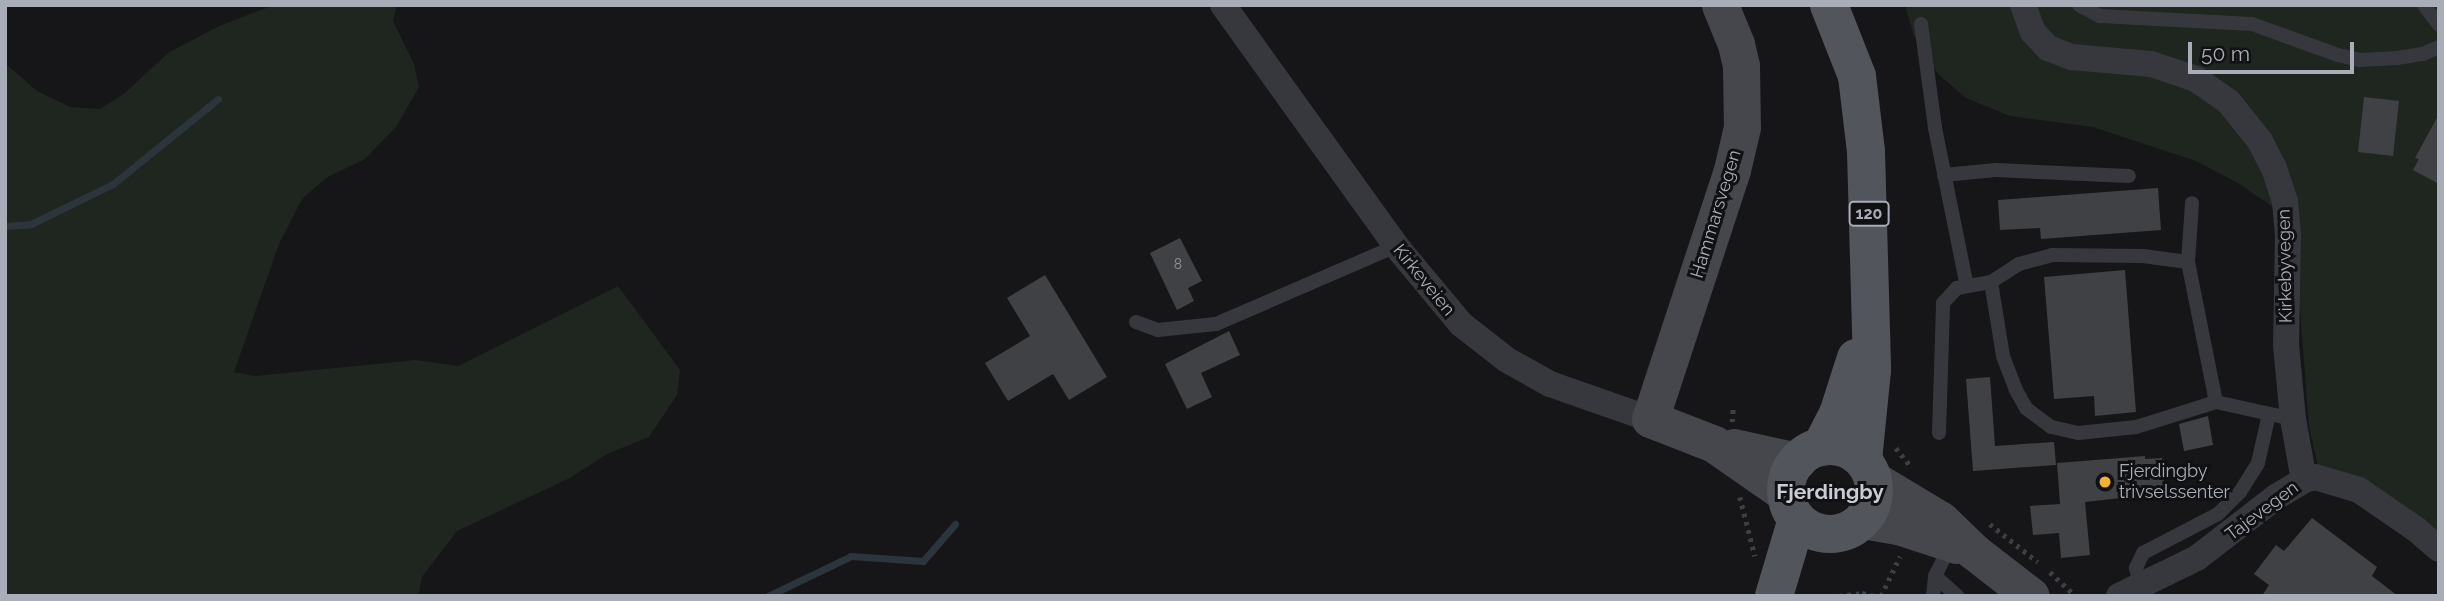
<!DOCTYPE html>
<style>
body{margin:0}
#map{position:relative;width:2444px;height:601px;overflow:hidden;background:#161618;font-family:Raleway,sans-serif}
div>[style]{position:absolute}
.green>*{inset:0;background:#1e261f}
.stream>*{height:7px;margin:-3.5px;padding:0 3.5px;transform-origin:3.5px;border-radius:3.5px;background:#2c353c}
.building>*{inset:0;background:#404145}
.path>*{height:4.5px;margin-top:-2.25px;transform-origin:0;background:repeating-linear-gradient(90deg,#3d3f44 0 3.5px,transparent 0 8.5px)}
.lane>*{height:14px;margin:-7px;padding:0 7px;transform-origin:7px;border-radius:7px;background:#37383d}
.street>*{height:26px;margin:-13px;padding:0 13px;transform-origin:13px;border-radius:13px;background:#37383d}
.secondary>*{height:37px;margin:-18.5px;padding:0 18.5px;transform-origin:18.5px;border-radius:18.5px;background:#45474d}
.primary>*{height:38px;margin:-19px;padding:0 19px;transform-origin:19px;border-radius:19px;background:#53555c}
.primary>.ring{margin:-19px;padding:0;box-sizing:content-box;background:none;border:38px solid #53555c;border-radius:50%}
.dots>*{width:19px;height:19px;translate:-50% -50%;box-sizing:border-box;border:4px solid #111113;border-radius:50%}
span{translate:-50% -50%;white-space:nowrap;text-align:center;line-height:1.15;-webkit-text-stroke:6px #111113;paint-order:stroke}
.number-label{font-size:14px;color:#8e929b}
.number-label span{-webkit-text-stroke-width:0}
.shield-label span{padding:2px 5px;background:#111113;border:2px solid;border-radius:5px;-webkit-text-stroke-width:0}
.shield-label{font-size:16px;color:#a8adb8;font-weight:700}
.street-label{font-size:18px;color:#a8adb8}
.poi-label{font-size:18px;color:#a8adb8}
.left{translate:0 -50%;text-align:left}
.quarter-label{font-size:21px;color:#c9ccd4;font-weight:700}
.frame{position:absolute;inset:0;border:7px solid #a8adb8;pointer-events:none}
.scale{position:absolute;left:2188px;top:42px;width:166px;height:32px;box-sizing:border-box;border:4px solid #a8adb8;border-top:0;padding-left:9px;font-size:21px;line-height:24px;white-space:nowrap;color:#a8adb8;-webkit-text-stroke:5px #111113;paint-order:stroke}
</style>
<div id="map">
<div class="green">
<div style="clip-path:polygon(274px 5px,397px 5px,393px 21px,414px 64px,419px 87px,396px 127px,365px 159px,326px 178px,302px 199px,279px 244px,234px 372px,255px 376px,416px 360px,458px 366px,618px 286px,680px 370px,677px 395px,649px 437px,607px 454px,570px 478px,457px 531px,422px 577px,418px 596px,5px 596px,5px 63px,37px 91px,70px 107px,100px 109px,125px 93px,168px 53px,219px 26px)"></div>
<div style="clip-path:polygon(1905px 5px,2439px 5px,2439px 553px,2425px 538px,2322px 484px,2309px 427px,2295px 243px,2279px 211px,2238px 183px,2196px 161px,2093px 127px,2010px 116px,1966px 98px,1938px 74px,1914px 36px)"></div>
</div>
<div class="stream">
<div style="left:5px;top:226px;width:26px;rotate:-4deg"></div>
<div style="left:31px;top:224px;width:91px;rotate:-26deg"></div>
<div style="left:113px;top:184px;width:135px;rotate:-39deg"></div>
<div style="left:768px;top:596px;width:92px;rotate:-25.7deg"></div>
<div style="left:851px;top:556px;width:72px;rotate:4deg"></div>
<div style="left:923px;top:561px;width:49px;rotate:-49.1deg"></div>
</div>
<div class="building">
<div style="clip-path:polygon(2364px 97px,2399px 101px,2393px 156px,2358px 152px)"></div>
<div style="clip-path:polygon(2439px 114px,2439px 184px,2413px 170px,2419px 159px,2415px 158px)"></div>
<div style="clip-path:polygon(2158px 188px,2161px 230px,2041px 239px,2040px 228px,2000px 230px,1998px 200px)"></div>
<div style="clip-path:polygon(1180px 238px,1202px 281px,1188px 288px,1194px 301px,1177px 310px,1150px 253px)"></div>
<div style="clip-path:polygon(2125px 270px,2136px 412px,2095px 416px,2094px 396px,2054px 399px,2044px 277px)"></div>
<div style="clip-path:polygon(1045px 275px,1107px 377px,1069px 400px,1053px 374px,1008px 401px,985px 363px,1030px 336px,1007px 298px)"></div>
<div style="clip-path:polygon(1229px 331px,1240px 355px,1201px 373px,1212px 397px,1187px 409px,1165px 364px)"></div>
<div style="clip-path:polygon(1990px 377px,1995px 446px,2054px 442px,2056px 465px,1973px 471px,1966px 379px)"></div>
<div style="clip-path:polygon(2208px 416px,2213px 445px,2184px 451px,2179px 424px)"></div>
<div style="clip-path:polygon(2145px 456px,2145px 459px,2162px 458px,2165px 493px,2085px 502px,2090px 555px,2061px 558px,2059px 533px,2033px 535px,2030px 506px,2060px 504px,2057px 463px)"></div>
<div style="clip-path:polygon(2312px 518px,2377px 567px,2372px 576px,2398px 596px,2262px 596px,2269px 585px,2254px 574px,2276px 545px,2284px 551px)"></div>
</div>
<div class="path">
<div style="left:1732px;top:422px;width:16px;rotate:-86deg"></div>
<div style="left:1896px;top:448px;width:22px;rotate:51deg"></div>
<div style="left:1740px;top:497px;width:61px;rotate:75.7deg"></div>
<div style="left:1990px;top:524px;width:61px;rotate:38.4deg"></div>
<div style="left:2050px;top:572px;width:35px;rotate:43deg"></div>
<div style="left:1839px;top:596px;width:23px;rotate:-7deg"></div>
<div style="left:1862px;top:593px;width:13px;rotate:13deg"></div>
<div style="left:1881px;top:596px;width:44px;rotate:-64.6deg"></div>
</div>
<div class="lane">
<div style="left:2079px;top:5px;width:24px;rotate:28deg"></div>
<div style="left:2100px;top:16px;width:152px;rotate:3deg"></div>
<div style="left:2252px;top:24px;width:91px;rotate:19.8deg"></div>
<div style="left:2338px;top:55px;width:23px;rotate:13deg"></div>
<div style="left:2360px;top:60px;width:37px;rotate:-3deg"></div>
<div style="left:2397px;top:58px;width:26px;rotate:-9deg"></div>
<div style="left:2423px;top:54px;width:17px;rotate:-24deg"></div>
<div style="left:2424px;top:5px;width:25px;rotate:53deg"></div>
<div style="left:1921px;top:24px;width:105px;rotate:82.3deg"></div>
<div style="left:1935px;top:128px;width:161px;rotate:78.6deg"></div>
<div style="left:1944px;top:175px;width:52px;rotate:-5.5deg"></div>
<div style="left:1996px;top:170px;width:133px;rotate:2.6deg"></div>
<div style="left:2188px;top:262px;width:59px;rotate:-86.1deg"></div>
<div style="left:1136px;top:322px;width:23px;rotate:20deg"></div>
<div style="left:1158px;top:330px;width:58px;rotate:-5.9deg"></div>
<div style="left:1216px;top:324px;width:196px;rotate:-23.4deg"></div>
<div style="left:2216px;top:402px;width:84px;rotate:162.6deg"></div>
<div style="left:2136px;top:427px;width:58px;rotate:174.1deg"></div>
<div style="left:2078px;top:433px;width:28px;rotate:-167deg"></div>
<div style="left:2051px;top:427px;width:31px;rotate:-143deg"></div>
<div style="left:2026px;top:408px;width:21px;rotate:-119deg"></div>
<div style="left:2016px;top:390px;width:36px;rotate:-111deg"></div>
<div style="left:2003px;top:356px;width:75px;rotate:-99.2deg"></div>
<div style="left:1991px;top:282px;width:33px;rotate:-33deg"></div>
<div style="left:2019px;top:264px;width:34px;rotate:-15deg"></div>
<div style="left:2052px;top:255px;width:91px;rotate:0.6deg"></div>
<div style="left:2143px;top:256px;width:45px;rotate:7.6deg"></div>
<div style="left:2188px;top:262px;width:143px;rotate:78.7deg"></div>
<div style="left:2216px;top:402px;width:79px;rotate:12.4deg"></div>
<div style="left:1939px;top:433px;width:130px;rotate:-88.2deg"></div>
<div style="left:1943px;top:303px;width:21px;rotate:-47deg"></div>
<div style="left:1957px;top:288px;width:35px;rotate:-10deg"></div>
<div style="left:1935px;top:576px;width:30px;rotate:42deg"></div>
<div style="left:2141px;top:587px;width:20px;rotate:-105deg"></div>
<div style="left:2136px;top:568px;width:17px;rotate:-65deg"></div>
<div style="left:2143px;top:553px;width:85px;rotate:-27.5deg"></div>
<div style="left:2218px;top:514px;width:31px;rotate:-45deg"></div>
<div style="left:2240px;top:492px;width:34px;rotate:-58deg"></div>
<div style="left:2258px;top:463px;width:50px;rotate:-77.3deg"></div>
<div style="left:1933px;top:596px;width:20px;rotate:-84deg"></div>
<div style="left:1935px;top:576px;width:35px;rotate:-63deg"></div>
</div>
<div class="street">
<div style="left:1223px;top:5px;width:297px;rotate:54.3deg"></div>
<div style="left:1396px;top:246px;width:102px;rotate:50.2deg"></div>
<div style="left:1461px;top:324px;width:58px;rotate:38deg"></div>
<div style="left:1507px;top:360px;width:49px;rotate:29.2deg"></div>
<div style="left:1550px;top:384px;width:106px;rotate:19.3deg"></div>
<div style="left:2023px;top:5px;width:29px;rotate:70deg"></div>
<div style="left:2033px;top:32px;width:22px;rotate:47deg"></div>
<div style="left:2048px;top:48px;width:26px;rotate:21deg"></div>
<div style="left:2072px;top:57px;width:79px;rotate:5.1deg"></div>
<div style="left:2151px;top:64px;width:47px;rotate:18.4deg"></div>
<div style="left:2196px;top:79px;width:39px;rotate:35deg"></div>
<div style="left:2228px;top:101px;width:51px;rotate:51.3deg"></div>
<div style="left:2260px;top:141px;width:30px;rotate:63deg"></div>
<div style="left:2274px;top:168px;width:35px;rotate:72deg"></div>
<div style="left:2285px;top:201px;width:33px;rotate:85deg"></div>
<div style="left:2288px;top:234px;width:111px;rotate:91deg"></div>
<div style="left:2286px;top:345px;width:74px;rotate:84.6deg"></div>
<div style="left:2293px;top:419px;width:62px;rotate:79.8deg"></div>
<div style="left:2119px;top:596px;width:87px;rotate:-26deg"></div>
<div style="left:2197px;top:558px;width:100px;rotate:-37.7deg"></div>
<div style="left:2276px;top:497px;width:33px;rotate:-31deg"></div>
<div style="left:2304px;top:480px;width:11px;rotate:-15deg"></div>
<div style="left:2315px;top:477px;width:46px;rotate:16.5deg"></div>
<div style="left:2359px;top:490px;width:70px;rotate:34.6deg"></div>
<div style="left:2417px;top:530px;width:29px;rotate:41deg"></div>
</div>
<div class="secondary">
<div style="left:1720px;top:5px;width:42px;rotate:67.7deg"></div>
<div style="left:1736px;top:44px;width:23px;rotate:77deg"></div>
<div style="left:1741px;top:66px;width:61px;rotate:89.1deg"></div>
<div style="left:1742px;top:127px;width:44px;rotate:103.1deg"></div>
<div style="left:1732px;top:170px;width:262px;rotate:108.2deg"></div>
<div style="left:1650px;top:419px;width:69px;rotate:21.3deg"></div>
<div style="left:1714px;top:444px;width:89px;rotate:34.9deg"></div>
<div style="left:1734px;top:447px;width:65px;rotate:12.5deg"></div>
<div style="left:1873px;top:479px;width:79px;rotate:31.1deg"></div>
<div style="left:1941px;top:520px;width:45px;rotate:44.1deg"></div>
<div style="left:1973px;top:551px;width:73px;rotate:37.8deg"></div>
<div style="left:1863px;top:520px;width:36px;rotate:10deg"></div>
<div style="left:1898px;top:526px;width:61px;rotate:18.1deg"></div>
</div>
<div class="primary">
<div style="left:1829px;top:5px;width:76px;rotate:68.5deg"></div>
<div style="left:1857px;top:76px;width:76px;rotate:83.2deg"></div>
<div style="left:1866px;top:151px;width:219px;rotate:88.4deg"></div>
<div style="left:1872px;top:370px;width:90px;rotate:95.7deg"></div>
<div class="ring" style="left:1786px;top:446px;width:50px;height:50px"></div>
<div style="left:1821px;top:447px;width:37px;rotate:-63deg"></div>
<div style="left:1838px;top:414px;width:59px;rotate:-72.2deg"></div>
<div style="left:1774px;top:596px;width:80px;rotate:-73.4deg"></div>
</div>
<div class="dots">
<div style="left:2105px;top:482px;background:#f2b134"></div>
</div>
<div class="number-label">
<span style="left:1178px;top:264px">8</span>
</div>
<div class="shield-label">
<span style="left:1869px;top:214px">120</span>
</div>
<div class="street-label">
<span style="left:1716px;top:214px;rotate:-73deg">Hammarsvegen</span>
<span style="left:2285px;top:266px;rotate:-91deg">Kirkebyvegen</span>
<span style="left:1424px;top:280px;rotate:51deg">Kirkeveien</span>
<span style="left:2262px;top:511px;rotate:-37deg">Tajevegen</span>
</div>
<div class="poi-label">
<span class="left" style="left:2119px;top:482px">Fjerdingby<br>trivselssenter</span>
</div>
<div class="quarter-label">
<span style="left:1830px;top:492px">Fjerdingby</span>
</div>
<div class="frame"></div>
<div class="scale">50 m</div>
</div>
